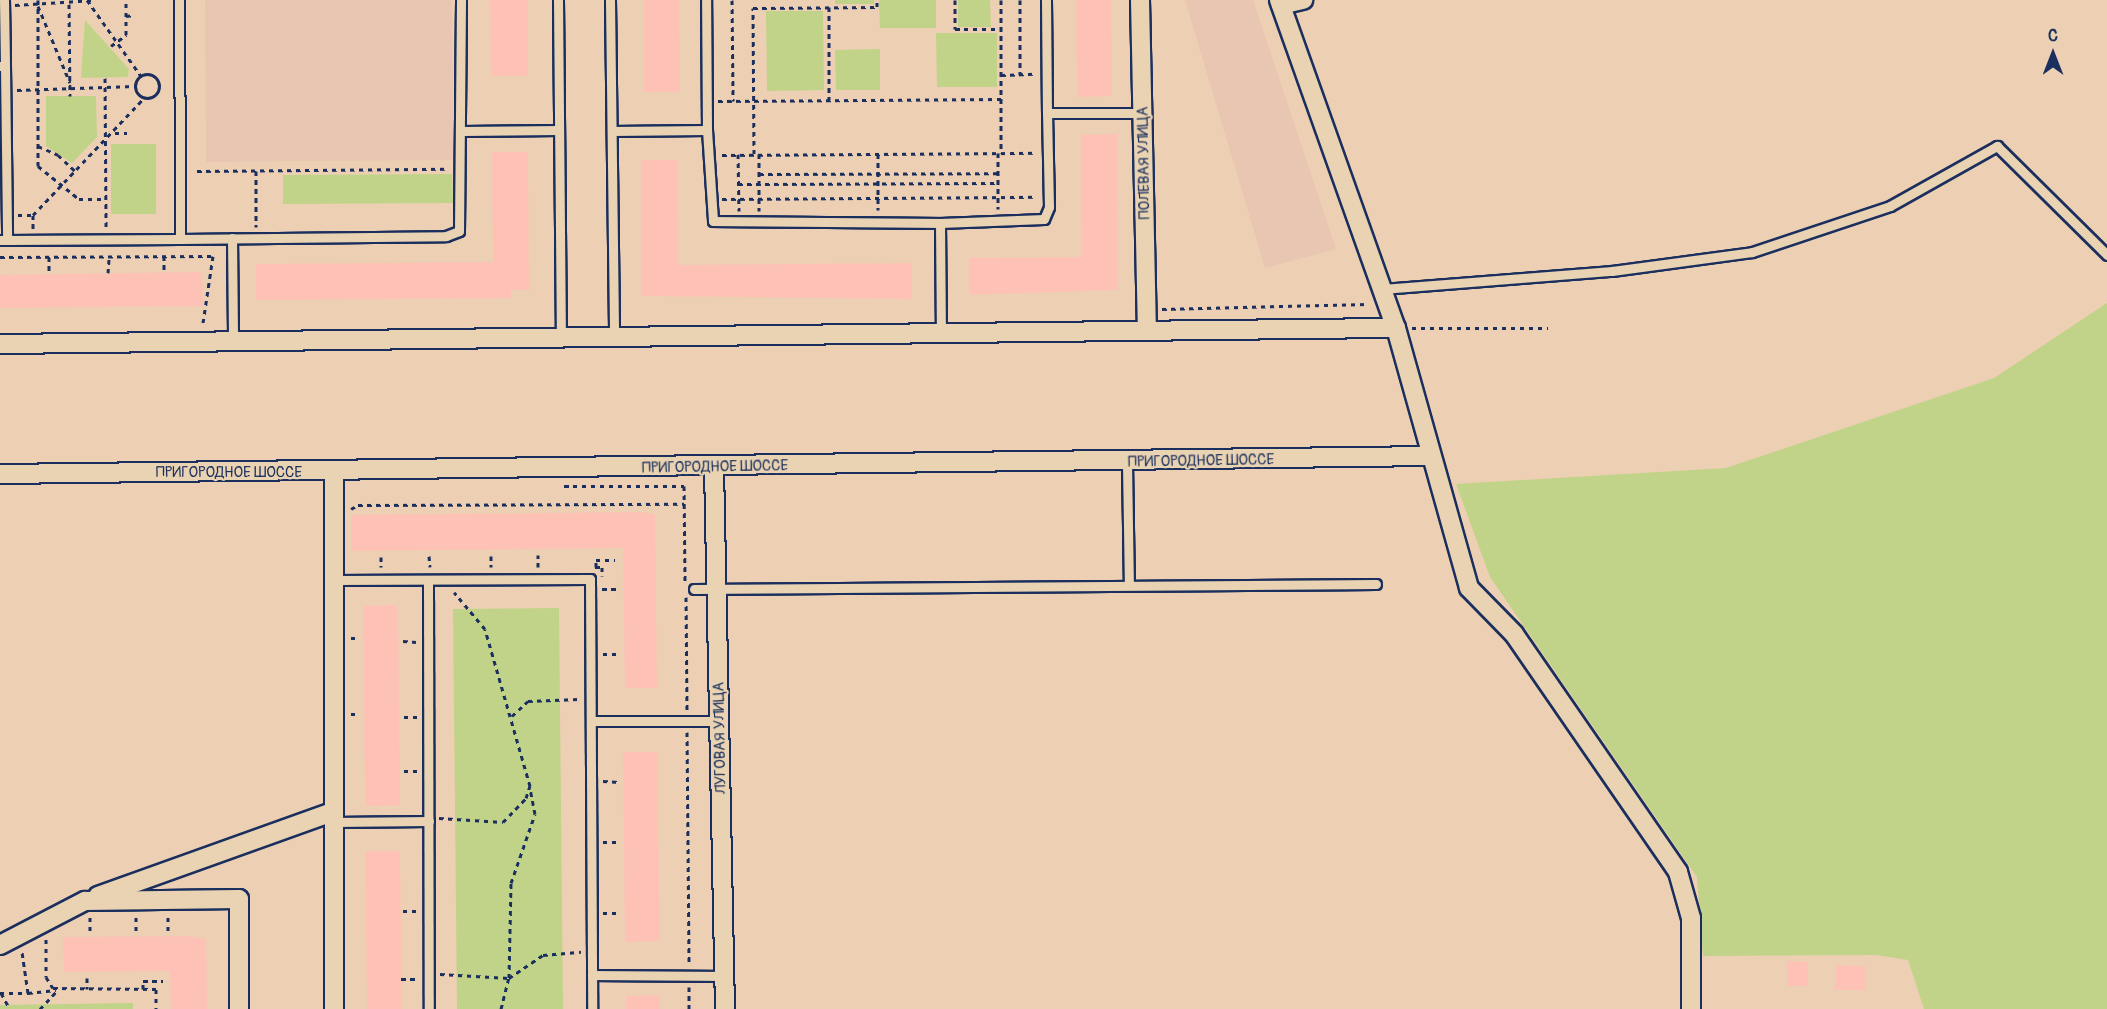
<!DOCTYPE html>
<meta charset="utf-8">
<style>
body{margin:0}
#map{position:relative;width:2107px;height:1009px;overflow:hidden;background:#edd0b3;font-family:Pangolin,sans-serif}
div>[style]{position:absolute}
.built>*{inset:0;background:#e9c6b1}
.green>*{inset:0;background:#c1d388}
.building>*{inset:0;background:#fdc2b5}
.path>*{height:3px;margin-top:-1.5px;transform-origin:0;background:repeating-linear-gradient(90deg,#1b2f5e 0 4.5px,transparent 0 9px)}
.path>.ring{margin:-1.5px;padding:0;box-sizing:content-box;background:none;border:3px solid #1b2f5e;border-radius:50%}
.roads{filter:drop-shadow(2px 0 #1b2f5e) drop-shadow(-2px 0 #1b2f5e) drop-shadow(0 2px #1b2f5e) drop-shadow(0 -2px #1b2f5e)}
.service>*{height:9px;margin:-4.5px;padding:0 4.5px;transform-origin:4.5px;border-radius:4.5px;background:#e9d3b2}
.minor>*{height:18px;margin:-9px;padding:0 9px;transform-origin:9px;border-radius:9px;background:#e9d3b2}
span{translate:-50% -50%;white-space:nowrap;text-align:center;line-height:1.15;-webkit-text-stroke:4.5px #e9d3b2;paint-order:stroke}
.street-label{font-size:15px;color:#1b2f5e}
.north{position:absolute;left:2023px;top:24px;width:60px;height:60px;-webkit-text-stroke:4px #e9d3b2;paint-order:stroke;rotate:0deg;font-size:16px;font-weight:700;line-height:24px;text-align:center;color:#1b2f5e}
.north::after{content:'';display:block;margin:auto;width:21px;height:27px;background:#1b2f5e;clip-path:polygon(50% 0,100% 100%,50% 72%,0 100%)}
</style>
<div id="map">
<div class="built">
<div style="clip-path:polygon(205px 0,452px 0,454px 160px,206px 162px)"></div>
<div style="clip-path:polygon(1185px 0,1253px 0,1336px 249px,1265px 268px)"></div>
</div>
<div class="green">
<div style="clip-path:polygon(835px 0,874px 0,874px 4px,835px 4px)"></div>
<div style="clip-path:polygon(879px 0,936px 0,936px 28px,880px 28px)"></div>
<div style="clip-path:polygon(958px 0,990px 0,991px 27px,958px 27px)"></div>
<div style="clip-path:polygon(766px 11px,823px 11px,824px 90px,767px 91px)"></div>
<div style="clip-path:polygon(85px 20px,129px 69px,128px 77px,81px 78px)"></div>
<div style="clip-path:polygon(936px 33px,997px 33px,997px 87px,937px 87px)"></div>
<div style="clip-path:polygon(880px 49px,880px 90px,836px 90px,835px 50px)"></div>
<div style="clip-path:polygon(46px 96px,96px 96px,97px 137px,72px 163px,46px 146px)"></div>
<div style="clip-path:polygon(111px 144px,156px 144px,156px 214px,111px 214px)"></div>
<div style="clip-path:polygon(452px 174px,453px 203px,283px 204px,283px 175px)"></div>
<div style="clip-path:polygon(2107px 303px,2107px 1009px,1924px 1009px,1908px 960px,1876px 955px,1703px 956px,1697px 877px,1490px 577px,1456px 484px,1726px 468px,1994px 378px)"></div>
<div style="clip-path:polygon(559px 608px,563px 1009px,457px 1009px,453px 609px)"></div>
<div style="clip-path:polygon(133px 1003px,133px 1009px,0 1009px,0 1005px)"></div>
</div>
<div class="building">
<div style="clip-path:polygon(490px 0,528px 0,528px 76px,491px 76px)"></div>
<div style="clip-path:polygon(644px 0,679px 0,680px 92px,644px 92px)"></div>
<div style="clip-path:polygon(1076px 0,1111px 0,1112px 96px,1077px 97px)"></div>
<div style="clip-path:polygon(1117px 134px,1118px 290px,969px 295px,969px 258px,1082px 257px,1081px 135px)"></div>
<div style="clip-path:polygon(492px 152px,528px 152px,529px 290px,511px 290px,511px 298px,256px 300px,256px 264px,493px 262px)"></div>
<div style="clip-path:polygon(641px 160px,677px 160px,678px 265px,912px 263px,912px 299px,641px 296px)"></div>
<div style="clip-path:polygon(202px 272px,203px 306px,0 308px,0 275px)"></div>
<div style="clip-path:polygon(642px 512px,655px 515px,657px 688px,625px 688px,623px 548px,351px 551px,351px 515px)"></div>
<div style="clip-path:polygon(398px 605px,400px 805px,365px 806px,363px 606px)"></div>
<div style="clip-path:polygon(623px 752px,657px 752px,660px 941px,625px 942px)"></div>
<div style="clip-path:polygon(365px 851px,400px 851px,402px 1009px,367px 1009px)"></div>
<div style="clip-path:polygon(190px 936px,206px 939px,207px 1009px,171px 1009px,170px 971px,64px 972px,63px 937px)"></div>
<div style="clip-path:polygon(1787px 961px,1808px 962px,1808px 986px,1787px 986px)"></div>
<div style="clip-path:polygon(1836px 965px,1866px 966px,1866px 990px,1835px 990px)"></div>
<div style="clip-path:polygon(660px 995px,660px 1009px,626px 1009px,626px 996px)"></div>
</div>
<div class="path">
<div style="left:38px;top:0;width:166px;rotate:90deg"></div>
<div style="left:38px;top:166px;width:53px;rotate:38.8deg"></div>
<div style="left:79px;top:199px;width:27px"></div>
<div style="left:87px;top:0;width:93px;rotate:54.6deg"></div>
<div style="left:732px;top:0;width:101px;rotate:89.4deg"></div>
<div style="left:955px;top:0;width:29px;rotate:90deg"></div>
<div style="left:955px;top:29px;width:46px"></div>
<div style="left:1001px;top:0;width:153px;rotate:90deg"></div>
<div style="left:1020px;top:0;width:75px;rotate:90deg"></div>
<div style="left:69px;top:4px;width:92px;rotate:89.4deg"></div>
<div style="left:15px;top:5px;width:80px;rotate:-3.6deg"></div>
<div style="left:38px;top:6px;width:83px;rotate:67.4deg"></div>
<div style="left:829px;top:7px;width:93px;rotate:90deg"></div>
<div style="left:126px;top:16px;width:9px;rotate:-6deg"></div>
<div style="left:111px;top:46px;width:19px;rotate:-36deg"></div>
<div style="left:126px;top:35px;width:35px;rotate:-90deg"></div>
<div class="ring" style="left:135px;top:74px;width:21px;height:21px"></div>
<div style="left:1001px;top:75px;width:34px;rotate:-2deg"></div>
<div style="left:105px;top:78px;width:150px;rotate:89.6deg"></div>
<div style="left:17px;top:90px;width:118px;rotate:-1.9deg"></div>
<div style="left:718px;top:101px;width:283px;rotate:-0.4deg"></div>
<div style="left:115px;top:133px;width:12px"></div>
<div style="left:38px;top:146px;width:22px;rotate:24deg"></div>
<div style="left:58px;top:155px;width:25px;rotate:43deg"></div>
<div style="left:998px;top:153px;width:56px;rotate:90deg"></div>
<div style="left:738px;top:154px;width:57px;rotate:89deg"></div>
<div style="left:754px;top:154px;width:146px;rotate:-90.4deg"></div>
<div style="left:753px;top:8px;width:124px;rotate:-0.5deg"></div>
<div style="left:877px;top:7px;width:7px;rotate:-90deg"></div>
<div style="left:759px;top:154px;width:57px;rotate:90deg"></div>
<div style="left:878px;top:154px;width:56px;rotate:90deg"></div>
<div style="left:722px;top:155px;width:314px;rotate:-0.4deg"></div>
<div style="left:197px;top:171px;width:250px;rotate:-0.5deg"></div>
<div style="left:256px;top:171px;width:56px;rotate:90deg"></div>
<div style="left:759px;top:174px;width:239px;rotate:-0.2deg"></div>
<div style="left:738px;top:184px;width:260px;rotate:-0.2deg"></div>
<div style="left:722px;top:199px;width:315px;rotate:-0.4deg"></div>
<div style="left:18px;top:215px;width:15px"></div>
<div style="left:33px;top:215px;width:14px;rotate:90deg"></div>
<div style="left:33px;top:215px;width:161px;rotate:-46.5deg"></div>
<div style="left:164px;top:256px;width:17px;rotate:90deg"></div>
<div style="left:0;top:257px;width:213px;rotate:-0.3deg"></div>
<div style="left:213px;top:256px;width:68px;rotate:98.5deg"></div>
<div style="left:49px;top:257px;width:17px;rotate:90deg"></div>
<div style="left:108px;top:273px;width:16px;rotate:-86deg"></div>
<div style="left:1162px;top:309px;width:207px;rotate:-1.4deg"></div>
<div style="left:1412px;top:328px;width:136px"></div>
<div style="left:564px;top:486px;width:120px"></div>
<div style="left:684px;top:486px;width:95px;rotate:89.4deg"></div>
<div style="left:351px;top:509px;width:8px;rotate:-30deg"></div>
<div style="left:358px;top:505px;width:326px;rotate:-0.2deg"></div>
<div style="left:429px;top:556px;width:11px;rotate:85deg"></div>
<div style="left:491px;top:556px;width:11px;rotate:90deg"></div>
<div style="left:381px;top:557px;width:10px;rotate:90deg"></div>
<div style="left:538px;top:567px;width:12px;rotate:-90deg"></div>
<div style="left:595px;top:567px;width:7px"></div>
<div style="left:602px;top:567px;width:9px;rotate:90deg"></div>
<div style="left:596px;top:567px;width:7px;rotate:-90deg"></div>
<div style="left:596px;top:560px;width:19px"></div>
<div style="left:602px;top:589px;width:15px"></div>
<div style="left:686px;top:597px;width:113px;rotate:89.5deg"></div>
<div style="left:351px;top:638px;width:9px"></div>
<div style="left:403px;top:641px;width:13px;rotate:4deg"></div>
<div style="left:603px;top:654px;width:14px"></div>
<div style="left:351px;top:714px;width:9px"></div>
<div style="left:512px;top:716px;width:22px;rotate:-43deg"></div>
<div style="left:528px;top:701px;width:51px;rotate:-2.2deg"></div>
<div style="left:404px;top:717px;width:13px"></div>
<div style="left:687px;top:732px;width:233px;rotate:89.5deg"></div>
<div style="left:404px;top:771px;width:13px"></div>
<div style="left:603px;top:781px;width:16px;rotate:4deg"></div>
<div style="left:439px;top:818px;width:64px;rotate:3.6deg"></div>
<div style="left:503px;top:822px;width:33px;rotate:-46deg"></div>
<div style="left:526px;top:798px;width:13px;rotate:-72deg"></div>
<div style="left:530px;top:786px;width:163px;rotate:-106deg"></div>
<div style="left:485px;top:629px;width:48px;rotate:-130deg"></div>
<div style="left:603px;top:842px;width:15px"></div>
<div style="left:403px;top:911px;width:13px"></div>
<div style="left:603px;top:913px;width:13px"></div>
<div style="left:90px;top:917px;width:15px;rotate:90deg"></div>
<div style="left:136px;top:917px;width:16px;rotate:90deg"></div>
<div style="left:168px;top:917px;width:16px;rotate:90deg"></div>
<div style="left:46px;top:939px;width:38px;rotate:90deg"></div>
<div style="left:46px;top:977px;width:13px;rotate:58deg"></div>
<div style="left:53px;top:988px;width:103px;rotate:0.6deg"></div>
<div style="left:156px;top:989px;width:20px;rotate:90deg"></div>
<div style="left:440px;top:974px;width:69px;rotate:3.3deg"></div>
<div style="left:509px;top:978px;width:41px;rotate:-34.1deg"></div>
<div style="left:543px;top:955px;width:38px;rotate:-5deg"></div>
<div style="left:87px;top:978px;width:11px;rotate:90deg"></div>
<div style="left:401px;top:979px;width:16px"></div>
<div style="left:689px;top:987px;width:22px;rotate:90deg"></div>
<div style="left:143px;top:989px;width:8px;rotate:-90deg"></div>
<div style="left:143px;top:981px;width:20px"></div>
<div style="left:0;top:993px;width:28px"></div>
<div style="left:28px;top:993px;width:41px;rotate:-98.3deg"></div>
<div style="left:1px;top:993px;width:18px;rotate:61deg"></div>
<div style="left:28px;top:993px;width:28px;rotate:-6deg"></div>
<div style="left:40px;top:1009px;width:26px;rotate:-47deg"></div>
<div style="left:501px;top:1009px;width:32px;rotate:-76deg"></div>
<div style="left:509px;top:978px;width:95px;rotate:-88.8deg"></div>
<div style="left:511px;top:883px;width:73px;rotate:-70.8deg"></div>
<div style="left:535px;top:814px;width:26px;rotate:-101deg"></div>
</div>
<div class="roads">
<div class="service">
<div style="left:4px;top:0;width:66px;rotate:89.1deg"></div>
<div style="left:558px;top:0;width:335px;rotate:89.5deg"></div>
<div style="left:610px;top:0;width:334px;rotate:89.3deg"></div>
<div style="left:1046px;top:0;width:113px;rotate:89.5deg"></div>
<div style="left:0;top:66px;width:5px"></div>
<div style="left:5px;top:66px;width:174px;rotate:89.3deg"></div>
<div style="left:7px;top:240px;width:7px;rotate:180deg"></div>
<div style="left:707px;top:130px;width:91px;rotate:86.2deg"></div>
<div style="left:713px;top:221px;width:227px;rotate:0.5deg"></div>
<div style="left:940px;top:223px;width:107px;rotate:89.5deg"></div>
<div style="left:462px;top:131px;width:97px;rotate:-0.6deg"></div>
<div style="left:612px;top:131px;width:95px;rotate:-0.6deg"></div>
<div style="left:707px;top:130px;width:130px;rotate:-90.4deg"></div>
<div style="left:940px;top:223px;width:104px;rotate:-2.2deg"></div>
<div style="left:1044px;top:219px;width:13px;rotate:-67deg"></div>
<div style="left:1049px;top:207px;width:94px;rotate:-91.2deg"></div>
<div style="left:1047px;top:113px;width:96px"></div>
<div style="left:232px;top:238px;width:101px;rotate:89.4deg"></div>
<div style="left:180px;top:239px;width:266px;rotate:-0.6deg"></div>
<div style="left:446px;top:236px;width:14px;rotate:-21deg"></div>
<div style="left:459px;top:231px;width:231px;rotate:-89.5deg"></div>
<div style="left:7px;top:240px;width:173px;rotate:-0.3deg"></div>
<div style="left:180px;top:239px;width:239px;rotate:-90.2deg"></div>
<div style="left:1382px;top:289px;width:231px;rotate:-4.5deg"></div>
<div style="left:1612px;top:271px;width:141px;rotate:-7.7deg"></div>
<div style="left:1752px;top:252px;width:145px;rotate:-18.4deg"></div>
<div style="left:1890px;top:206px;width:123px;rotate:-29.3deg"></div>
<div style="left:1997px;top:146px;width:155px;rotate:44.7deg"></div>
<div style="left:1127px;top:463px;width:122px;rotate:89.1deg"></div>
<div style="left:333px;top:580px;width:257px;rotate:-0.2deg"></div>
<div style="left:590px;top:579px;width:430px;rotate:89.7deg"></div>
<div style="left:428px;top:580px;width:429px;rotate:89.9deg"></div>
<div style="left:694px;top:589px;width:682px;rotate:-0.42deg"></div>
<div style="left:591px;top:721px;width:128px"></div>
<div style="left:333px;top:822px;width:96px;rotate:-0.6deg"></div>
<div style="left:592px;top:975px;width:132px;rotate:0.4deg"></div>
</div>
<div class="minor">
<div style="left:1140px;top:0;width:327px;rotate:88.8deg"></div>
<div style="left:1279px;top:0;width:348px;rotate:70.4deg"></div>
<div style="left:1396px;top:328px;width:270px;rotate:74.3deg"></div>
<div style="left:1469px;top:588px;width:64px;rotate:45.6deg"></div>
<div style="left:1514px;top:634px;width:289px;rotate:55.4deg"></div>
<div style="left:1678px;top:872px;width:48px;rotate:74.2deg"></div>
<div style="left:1691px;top:918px;width:91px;rotate:90deg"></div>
<div style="left:1281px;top:5px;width:23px;rotate:-13deg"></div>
<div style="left:0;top:344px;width:1396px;rotate:-0.66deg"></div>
<div style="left:714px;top:467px;width:542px;rotate:88.84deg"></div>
<div style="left:0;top:474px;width:1429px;rotate:-0.72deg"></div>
<div style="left:98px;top:896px;width:249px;rotate:-19.7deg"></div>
<div style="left:0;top:945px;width:96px;rotate:-27.4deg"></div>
<div style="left:85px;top:901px;width:154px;rotate:-0.7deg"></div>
<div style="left:239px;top:899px;width:110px;rotate:90deg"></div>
<div style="left:334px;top:1009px;width:536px;rotate:-90deg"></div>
</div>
</div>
<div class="street-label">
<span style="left:1144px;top:163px;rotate:-91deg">ПОЛЕВАЯ УЛИЦА</span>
<span style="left:1201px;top:461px;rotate:-1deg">ПРИГОРОДНОЕ ШОССЕ</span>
<span style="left:715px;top:467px;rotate:-1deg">ПРИГОРОДНОЕ ШОССЕ</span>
<span style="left:229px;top:473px">ПРИГОРОДНОЕ ШОССЕ</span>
<span style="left:720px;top:738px;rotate:-91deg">ЛУГОВАЯ УЛИЦА</span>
</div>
<div class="north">С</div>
</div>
